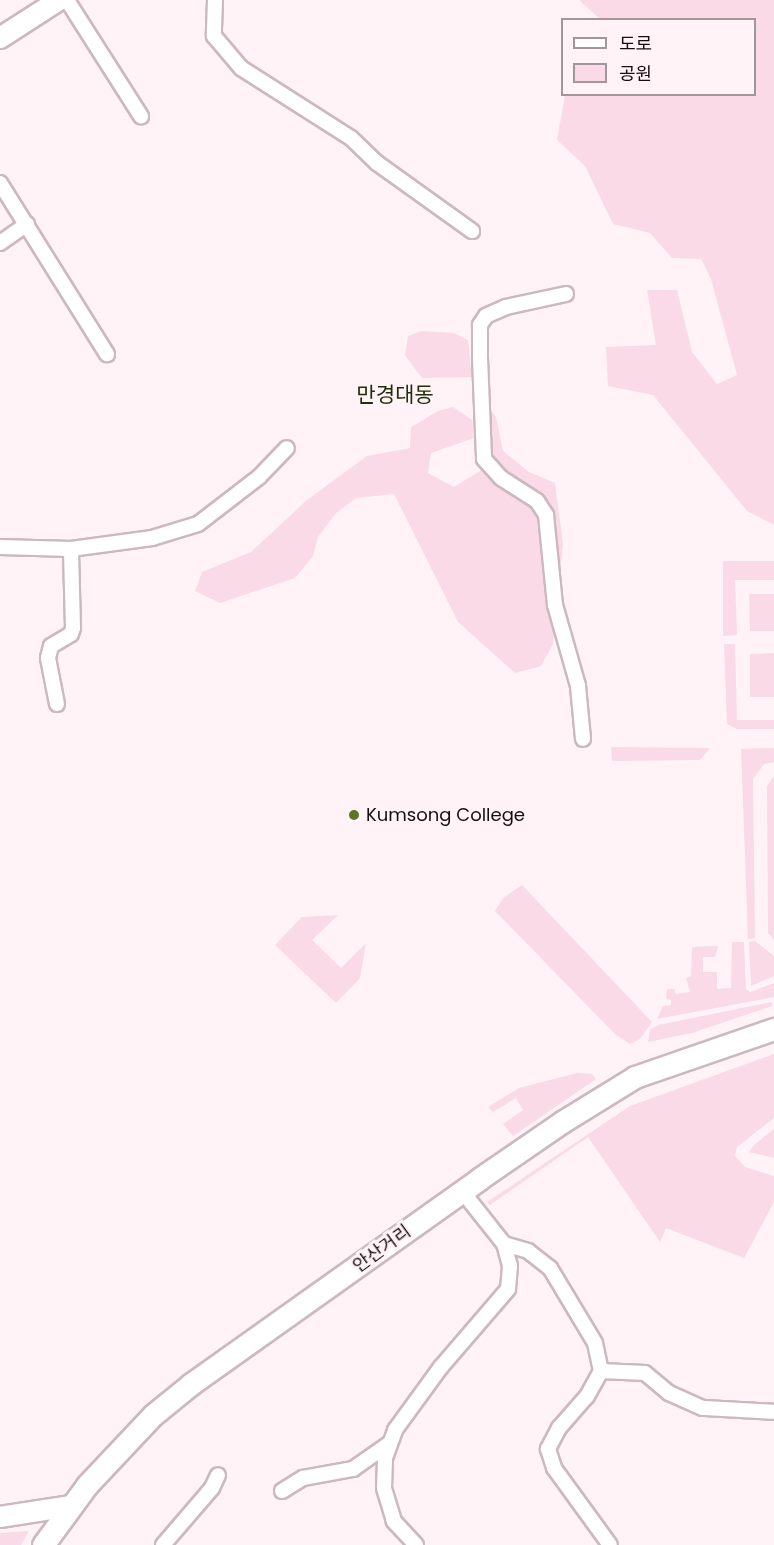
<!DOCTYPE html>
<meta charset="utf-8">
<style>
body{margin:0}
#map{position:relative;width:774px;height:1545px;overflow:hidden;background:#fff3f7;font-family:Poppins,"Noto Sans KR",sans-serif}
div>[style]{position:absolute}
.green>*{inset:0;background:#f9dae6}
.roads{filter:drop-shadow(2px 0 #ccb9c0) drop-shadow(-2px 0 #ccb9c0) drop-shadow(0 2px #ccb9c0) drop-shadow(0 -2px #ccb9c0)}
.street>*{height:14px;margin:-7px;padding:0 7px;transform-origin:7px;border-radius:7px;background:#fff}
.secondary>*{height:20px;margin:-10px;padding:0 10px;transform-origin:10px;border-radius:10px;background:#fff}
.primary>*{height:21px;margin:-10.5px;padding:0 10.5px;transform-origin:10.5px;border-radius:10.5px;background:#fff}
.dots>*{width:16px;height:16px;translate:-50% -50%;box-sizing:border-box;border:3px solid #fff3f7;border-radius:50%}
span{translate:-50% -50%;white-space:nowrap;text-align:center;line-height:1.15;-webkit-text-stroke:6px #fff3f7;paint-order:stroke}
.poi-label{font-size:18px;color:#150e11}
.left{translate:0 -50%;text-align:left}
.street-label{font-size:18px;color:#150e11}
.quarter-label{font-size:21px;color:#222e09}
.legend{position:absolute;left:561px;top:18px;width:195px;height:78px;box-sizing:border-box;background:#fff3f7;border:2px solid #a1979b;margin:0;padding:8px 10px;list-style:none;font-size:18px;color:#150e11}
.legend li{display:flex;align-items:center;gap:12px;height:30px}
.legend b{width:30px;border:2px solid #a1979b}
</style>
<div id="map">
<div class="green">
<div style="clip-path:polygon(579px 0,774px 0,774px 525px,747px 511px,653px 395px,608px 386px,606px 347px,656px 345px,647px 290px,677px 290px,692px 352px,717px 384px,737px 375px,711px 279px,701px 259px,672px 258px,650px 233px,613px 224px,585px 166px,557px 140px,565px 95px,754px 94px,754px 20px,600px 19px)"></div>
<div style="clip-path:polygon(422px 331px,454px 333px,468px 340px,472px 377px,422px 378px,405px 355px,408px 336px)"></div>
<div style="clip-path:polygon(453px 407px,472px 420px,474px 438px,431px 453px,428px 473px,454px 487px,488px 466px,493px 447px,489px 408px,496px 417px,503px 451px,529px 472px,555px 483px,563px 544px,553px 644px,541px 666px,515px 673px,458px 622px,394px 494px,356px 498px,336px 513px,318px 537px,313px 556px,295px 578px,220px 603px,195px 591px,202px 572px,251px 552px,307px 500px,367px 456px,410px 448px,411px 427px,438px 411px)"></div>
<div style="clip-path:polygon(723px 561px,774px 561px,774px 580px,735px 580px,737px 635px,723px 636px)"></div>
<div style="clip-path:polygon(774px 594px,774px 631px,750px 631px,749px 594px)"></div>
<div style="clip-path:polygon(724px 644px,735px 644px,737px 720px,774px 720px,774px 729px,737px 729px,727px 724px)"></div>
<div style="clip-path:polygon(774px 653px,774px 697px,750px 697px,750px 654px)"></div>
<div style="clip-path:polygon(611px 747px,710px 748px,700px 760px,612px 761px)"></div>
<div style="clip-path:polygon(774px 748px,774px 762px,764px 764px,753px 779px,755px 938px,748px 939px,741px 749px)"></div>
<div style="clip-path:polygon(774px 776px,774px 940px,768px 933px,767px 786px)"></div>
<div style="clip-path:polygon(522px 885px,652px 1022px,640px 1039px,630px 1044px,616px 1035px,495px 911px,503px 898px)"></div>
<div style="clip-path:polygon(338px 915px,312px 940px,341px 968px,366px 943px,360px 978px,336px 1003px,275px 945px,302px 917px)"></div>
<div style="clip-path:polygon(755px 941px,774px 956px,774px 976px,751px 986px,749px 942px)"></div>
<div style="clip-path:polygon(732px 942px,744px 942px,746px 989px,750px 992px,774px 983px,774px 997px,657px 1019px,663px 1006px,671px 1005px,671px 1000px,666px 999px,667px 989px,674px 989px,676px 994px,690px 992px,686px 978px,691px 976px,692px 947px,718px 946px,715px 957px,703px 957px,703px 972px,717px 972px,717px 989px,731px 988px)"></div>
<div style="clip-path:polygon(772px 1002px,772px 1006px,692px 1033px,648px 1042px,650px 1030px,658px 1025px)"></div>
<div style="clip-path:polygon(774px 1054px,774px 1118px,737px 1147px,735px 1156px,745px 1167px,774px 1176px,774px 1202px,744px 1258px,666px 1228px,660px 1242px,588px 1137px,490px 1205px,487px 1202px,630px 1106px)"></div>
<div style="clip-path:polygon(577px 1073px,592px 1074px,596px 1079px,513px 1136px,503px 1124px,523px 1110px,516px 1098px,493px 1112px,488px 1107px,519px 1088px)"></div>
<div style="clip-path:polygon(774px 1129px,774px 1158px,749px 1152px,754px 1145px)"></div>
<div style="clip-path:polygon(29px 1531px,21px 1545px,0 1545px,0 1533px)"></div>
</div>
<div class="roads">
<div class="street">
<div style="left:67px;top:0;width:138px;rotate:57.5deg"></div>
<div style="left:215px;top:0;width:36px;rotate:92deg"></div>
<div style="left:214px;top:36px;width:42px;rotate:49.8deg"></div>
<div style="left:241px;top:68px;width:130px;rotate:32.5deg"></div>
<div style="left:351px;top:138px;width:36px;rotate:44deg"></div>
<div style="left:377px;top:163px;width:117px;rotate:35.6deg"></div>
<div style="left:0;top:183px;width:202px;rotate:58deg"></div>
<div style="left:0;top:243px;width:33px;rotate:-35deg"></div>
<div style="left:566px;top:294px;width:61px;rotate:167.8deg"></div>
<div style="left:506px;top:307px;width:22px;rotate:156deg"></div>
<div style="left:486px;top:316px;width:11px;rotate:124deg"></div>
<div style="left:480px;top:325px;width:33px;rotate:90deg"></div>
<div style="left:480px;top:358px;width:101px;rotate:87.7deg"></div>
<div style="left:484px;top:459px;width:25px;rotate:48deg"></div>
<div style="left:501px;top:478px;width:43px;rotate:32.6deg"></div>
<div style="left:537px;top:501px;width:17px;rotate:57deg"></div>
<div style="left:546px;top:515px;width:90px;rotate:84.3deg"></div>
<div style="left:555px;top:605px;width:84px;rotate:74.1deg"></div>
<div style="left:578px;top:686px;width:53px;rotate:84.6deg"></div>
<div style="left:0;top:547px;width:71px;rotate:1.6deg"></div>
<div style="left:71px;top:549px;width:82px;rotate:-7.7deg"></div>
<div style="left:152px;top:538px;width:48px;rotate:-16.9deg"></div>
<div style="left:198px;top:524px;width:77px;rotate:-37.6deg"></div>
<div style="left:259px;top:477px;width:40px;rotate:-46deg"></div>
<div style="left:57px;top:704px;width:47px;rotate:-101.1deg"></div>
<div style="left:48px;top:658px;width:12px;rotate:-76deg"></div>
<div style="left:51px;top:646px;width:23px;rotate:-31deg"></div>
<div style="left:71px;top:634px;width:6px;rotate:-72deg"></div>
<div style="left:73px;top:628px;width:79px;rotate:-91.5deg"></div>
<div style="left:504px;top:1244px;width:25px;rotate:16deg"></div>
<div style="left:528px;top:1251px;width:28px;rotate:38deg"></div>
<div style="left:550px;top:1268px;width:87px;rotate:59deg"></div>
<div style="left:595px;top:1343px;width:29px;rotate:78deg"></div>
<div style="left:601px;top:1371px;width:29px;rotate:119deg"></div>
<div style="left:587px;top:1396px;width:43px;rotate:131.2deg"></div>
<div style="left:559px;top:1428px;width:24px;rotate:118deg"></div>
<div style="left:548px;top:1449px;width:20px;rotate:72deg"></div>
<div style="left:554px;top:1468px;width:95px;rotate:54deg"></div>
<div style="left:601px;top:1371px;width:44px;rotate:2.6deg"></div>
<div style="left:645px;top:1373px;width:31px;rotate:40deg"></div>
<div style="left:669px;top:1393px;width:37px;rotate:24deg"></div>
<div style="left:703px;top:1408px;width:71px;rotate:3.2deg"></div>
<div style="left:282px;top:1491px;width:25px;rotate:-32deg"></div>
<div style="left:303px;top:1478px;width:51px;rotate:-10.2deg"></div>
<div style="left:353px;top:1469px;width:45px;rotate:-35.1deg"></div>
<div style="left:163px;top:1545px;width:75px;rotate:-49.3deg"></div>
<div style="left:212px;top:1488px;width:14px;rotate:-65deg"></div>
<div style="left:416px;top:1545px;width:33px;rotate:-133deg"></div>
<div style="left:394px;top:1521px;width:34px;rotate:-107deg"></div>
<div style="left:384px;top:1488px;width:30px;rotate:-88deg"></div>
<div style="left:385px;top:1458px;width:30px;rotate:-70deg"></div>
<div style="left:395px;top:1430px;width:78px;rotate:-53.9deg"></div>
<div style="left:441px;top:1367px;width:103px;rotate:-49.3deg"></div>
<div style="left:508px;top:1289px;width:23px;rotate:-85deg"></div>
<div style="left:510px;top:1266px;width:23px;rotate:-105deg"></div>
<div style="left:504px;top:1244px;width:68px;rotate:-128.4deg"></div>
</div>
<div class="secondary">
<div style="left:0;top:38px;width:70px;rotate:-32.8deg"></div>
<div style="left:0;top:1517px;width:72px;rotate:-8.8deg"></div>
</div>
<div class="primary">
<div style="left:43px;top:1545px;width:74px;rotate:-53.7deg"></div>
<div style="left:87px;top:1485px;width:96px;rotate:-46.7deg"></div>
<div style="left:153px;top:1415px;width:49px;rotate:-39.2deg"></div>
<div style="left:191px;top:1384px;width:354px;rotate:-35.4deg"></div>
<div style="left:479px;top:1179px;width:101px;rotate:-34.5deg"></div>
<div style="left:562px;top:1122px;width:86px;rotate:-31.7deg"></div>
<div style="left:635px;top:1077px;width:147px;rotate:-19.1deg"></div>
</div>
</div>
<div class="dots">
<div style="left:354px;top:815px;background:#5c7528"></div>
</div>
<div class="poi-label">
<span class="left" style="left:366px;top:815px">Kumsong College</span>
</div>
<div class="street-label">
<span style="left:382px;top:1249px;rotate:-36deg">안산거리</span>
</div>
<div class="quarter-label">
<span style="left:395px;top:395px">만경대동</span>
</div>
<ul class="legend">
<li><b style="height:8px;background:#fff"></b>도로</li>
<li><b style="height:16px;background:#f9dae6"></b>공원</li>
</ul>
</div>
